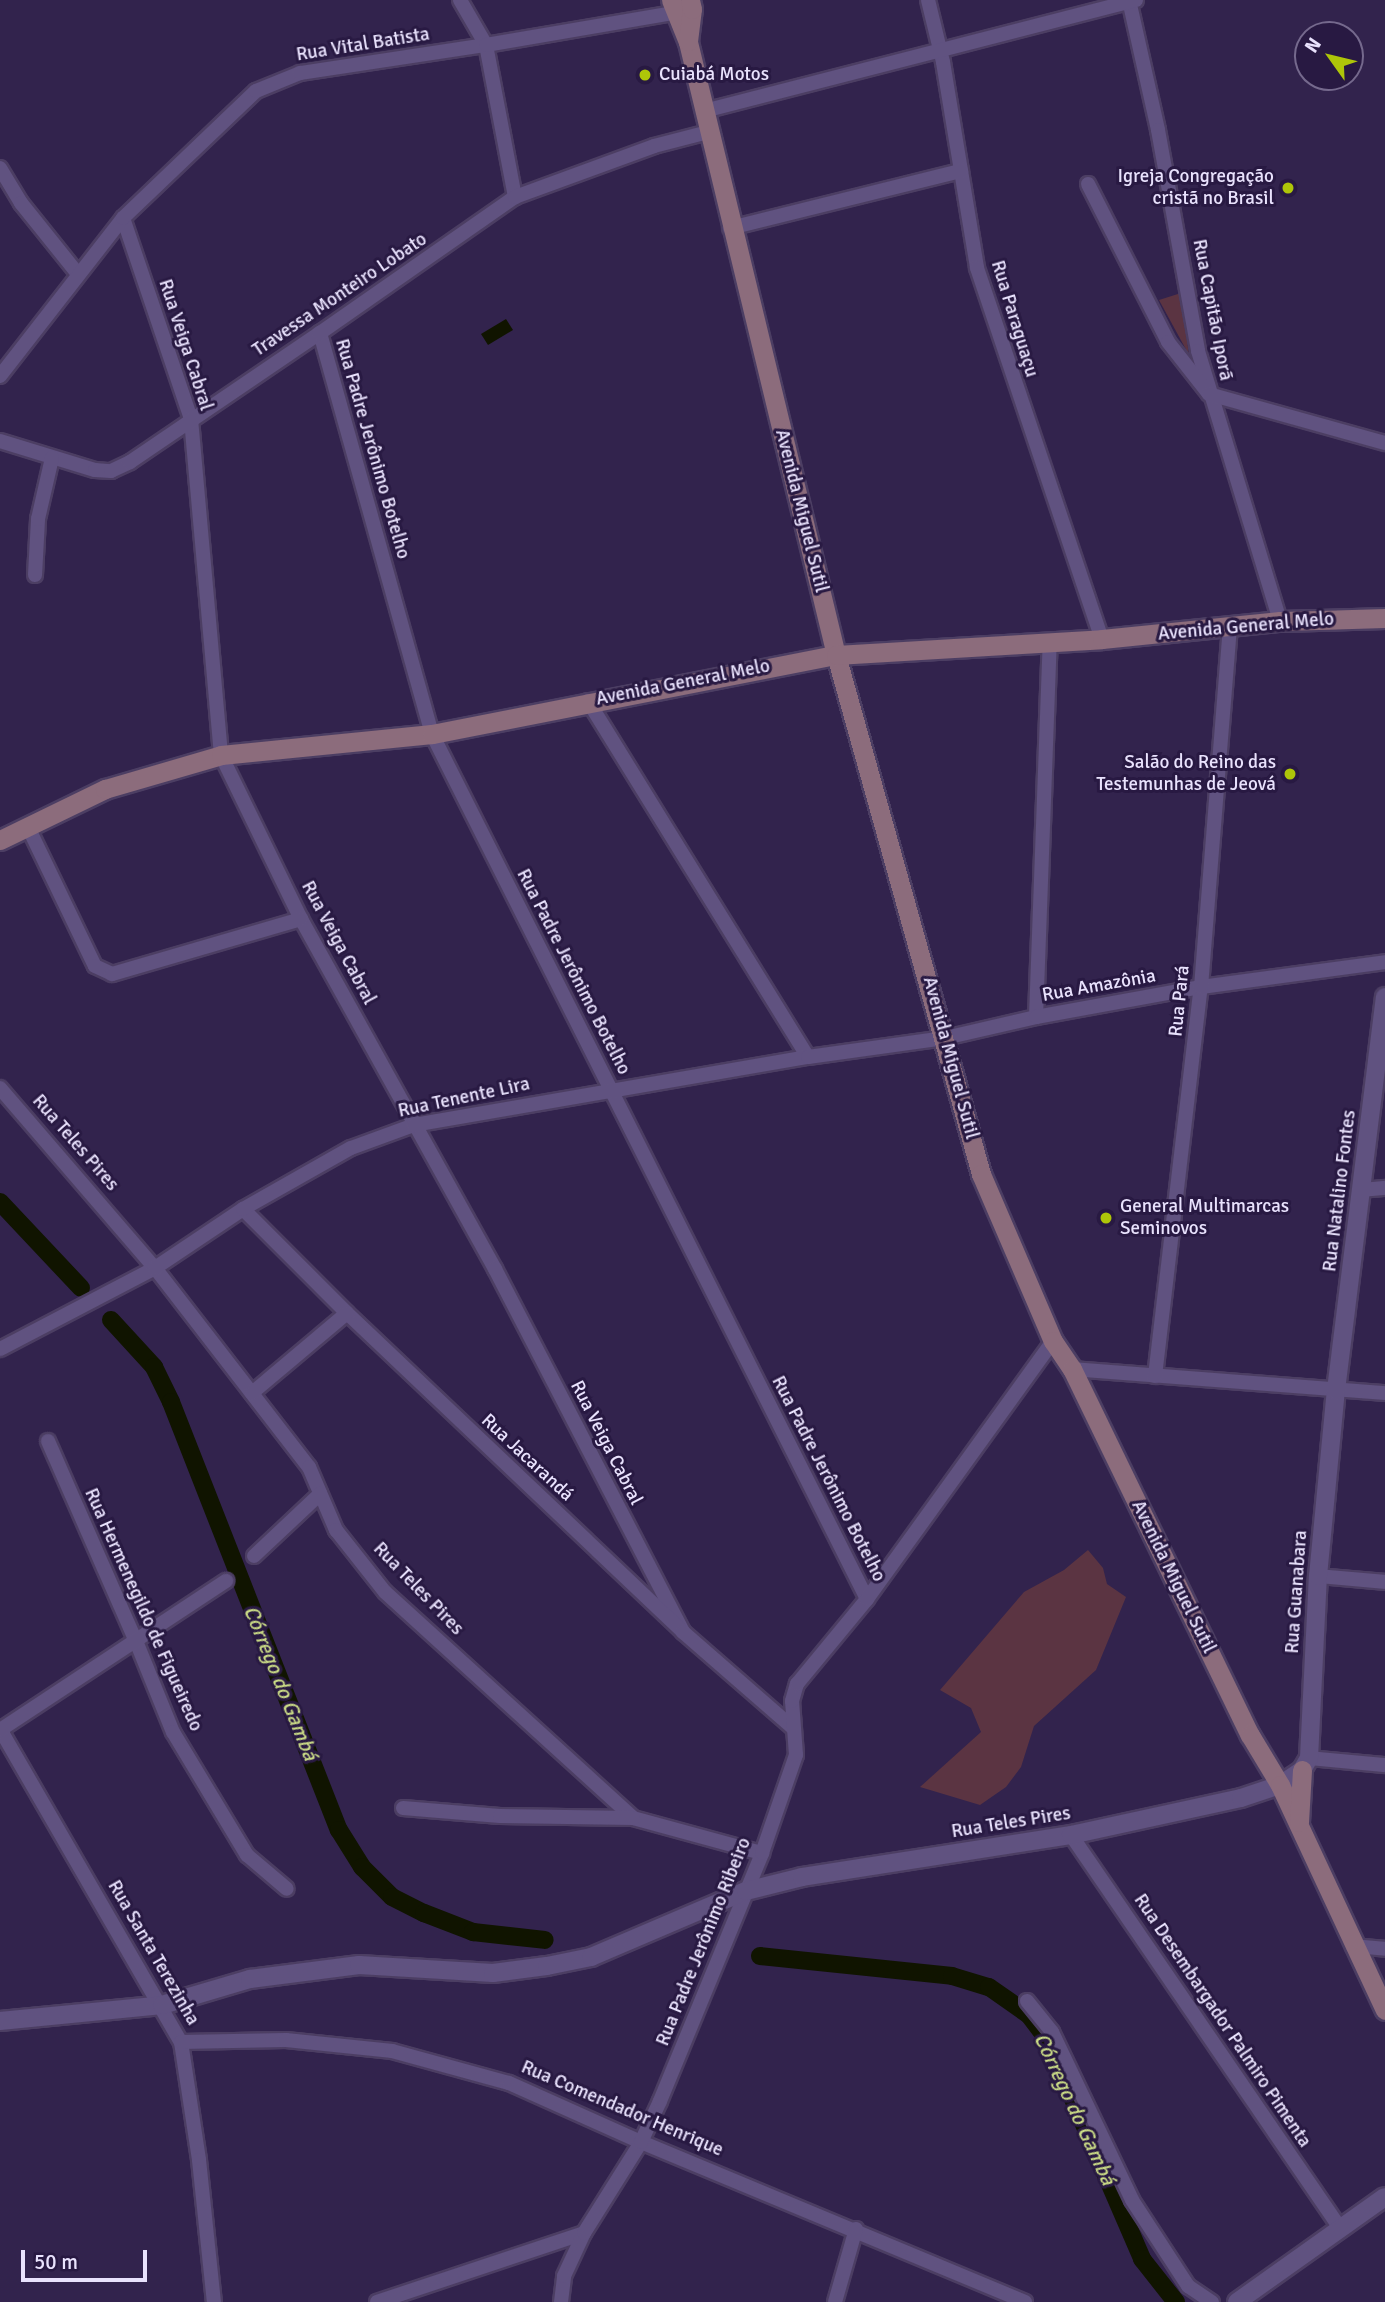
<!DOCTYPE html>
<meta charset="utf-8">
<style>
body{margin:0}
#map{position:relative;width:1385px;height:2302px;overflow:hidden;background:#32234d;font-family:Signika,sans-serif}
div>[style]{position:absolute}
.green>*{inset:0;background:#5b3442}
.water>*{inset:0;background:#101400}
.canal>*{height:18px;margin:-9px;padding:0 9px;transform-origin:9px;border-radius:9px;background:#101400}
.roads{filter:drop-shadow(2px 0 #4c3e63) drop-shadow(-2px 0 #4c3e63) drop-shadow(0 2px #4c3e63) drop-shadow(0 -2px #4c3e63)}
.minor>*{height:14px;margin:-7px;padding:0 7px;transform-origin:7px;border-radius:7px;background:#605280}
.tertiary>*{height:18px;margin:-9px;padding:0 9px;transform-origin:9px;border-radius:9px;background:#605280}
.secondary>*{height:19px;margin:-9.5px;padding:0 9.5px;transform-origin:9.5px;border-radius:9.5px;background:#8c6c7c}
.dots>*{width:19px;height:19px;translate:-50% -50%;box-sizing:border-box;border:4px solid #281942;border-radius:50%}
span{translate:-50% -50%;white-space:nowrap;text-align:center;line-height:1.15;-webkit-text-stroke:6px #281942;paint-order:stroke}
.street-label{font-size:19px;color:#e9e2fd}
.poi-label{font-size:19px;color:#e9e2fd}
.left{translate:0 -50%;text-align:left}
.right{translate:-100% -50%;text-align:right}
.water-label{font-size:21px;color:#cadb86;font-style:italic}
.north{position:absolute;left:1294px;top:21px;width:70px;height:70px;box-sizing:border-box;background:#281942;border:2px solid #75698d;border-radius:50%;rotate:304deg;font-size:19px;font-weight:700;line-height:28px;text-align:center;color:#e9e2fd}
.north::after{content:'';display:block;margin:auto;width:24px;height:32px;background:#aec509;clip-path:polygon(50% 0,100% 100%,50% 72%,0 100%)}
.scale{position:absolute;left:21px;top:2250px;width:126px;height:32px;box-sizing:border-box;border:4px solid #e9e2fd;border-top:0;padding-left:9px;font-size:21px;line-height:24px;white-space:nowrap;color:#e9e2fd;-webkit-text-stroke:5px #281942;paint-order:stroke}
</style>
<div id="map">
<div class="green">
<div style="clip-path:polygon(1181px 293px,1189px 355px,1159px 300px)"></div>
<div style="clip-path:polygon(1088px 1550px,1103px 1568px,1107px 1584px,1126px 1597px,1096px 1670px,1034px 1726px,1021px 1767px,1006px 1787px,980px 1805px,920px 1787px,981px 1732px,971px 1708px,940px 1690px,1024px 1592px,1064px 1570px)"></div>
</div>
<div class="water">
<div style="clip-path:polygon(506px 319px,513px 330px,488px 345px,481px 334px)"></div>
</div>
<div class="canal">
<div style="left:0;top:1202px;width:118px;rotate:46.7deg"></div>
<div style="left:111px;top:1320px;width:64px;rotate:47.5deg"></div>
<div style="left:154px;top:1367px;width:39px;rotate:64deg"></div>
<div style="left:171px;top:1402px;width:460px;rotate:68.6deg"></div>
<div style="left:339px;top:1830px;width:44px;rotate:58.1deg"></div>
<div style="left:362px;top:1867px;width:42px;rotate:45deg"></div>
<div style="left:392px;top:1897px;width:36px;rotate:27deg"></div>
<div style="left:424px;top:1913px;width:53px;rotate:21.2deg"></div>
<div style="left:473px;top:1932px;width:72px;rotate:6.3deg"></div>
<div style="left:760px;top:1956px;width:193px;rotate:5.9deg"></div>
<div style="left:952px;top:1976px;width:39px;rotate:17deg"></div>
<div style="left:989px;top:1987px;width:49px;rotate:35deg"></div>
<div style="left:1029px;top:2015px;width:30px;rotate:53deg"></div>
<div style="left:1047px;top:2039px;width:240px;rotate:66.6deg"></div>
<div style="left:1142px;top:2259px;width:55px;rotate:51.7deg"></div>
</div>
<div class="roads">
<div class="minor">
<div style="left:460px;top:0;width:52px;rotate:60deg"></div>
<div style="left:486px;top:45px;width:155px;rotate:79.2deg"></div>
<div style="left:928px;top:0;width:64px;rotate:76.4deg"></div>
<div style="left:943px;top:62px;width:209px;rotate:80.6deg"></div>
<div style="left:977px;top:268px;width:391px;rotate:71.4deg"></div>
<div style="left:1129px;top:0;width:133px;rotate:77.4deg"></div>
<div style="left:1158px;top:130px;width:225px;rotate:79.7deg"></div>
<div style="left:1198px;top:351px;width:282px;rotate:73.1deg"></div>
<div style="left:704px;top:111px;width:446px;rotate:-14.4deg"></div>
<div style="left:0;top:168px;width:41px;rotate:59deg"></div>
<div style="left:21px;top:203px;width:90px;rotate:51.3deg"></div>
<div style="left:1088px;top:184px;width:177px;rotate:63.1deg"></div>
<div style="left:1168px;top:342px;width:66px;rotate:51.7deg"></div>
<div style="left:1209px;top:394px;width:183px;rotate:15.6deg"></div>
<div style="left:123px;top:218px;width:212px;rotate:71.3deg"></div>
<div style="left:191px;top:419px;width:337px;rotate:84.9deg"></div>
<div style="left:221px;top:755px;width:182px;rotate:64deg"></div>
<div style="left:301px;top:919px;width:400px;rotate:61deg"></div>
<div style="left:495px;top:1269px;width:409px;rotate:62.6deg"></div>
<div style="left:730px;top:228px;width:238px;rotate:-13.9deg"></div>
<div style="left:320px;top:333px;width:416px;rotate:74.4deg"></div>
<div style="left:432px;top:734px;width:968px;rotate:63.3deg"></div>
<div style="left:0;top:376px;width:200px;rotate:-52.1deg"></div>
<div style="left:123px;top:218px;width:184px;rotate:-43.7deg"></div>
<div style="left:256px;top:91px;width:48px;rotate:-22.2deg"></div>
<div style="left:300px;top:73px;width:188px;rotate:-8.6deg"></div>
<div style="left:486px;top:45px;width:201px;rotate:-9.7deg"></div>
<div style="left:0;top:441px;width:99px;rotate:17deg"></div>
<div style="left:95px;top:470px;width:16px;rotate:4deg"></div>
<div style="left:111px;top:471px;width:21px;rotate:-25deg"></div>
<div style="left:130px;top:462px;width:230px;rotate:-34.2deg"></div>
<div style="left:320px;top:333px;width:238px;rotate:-34.9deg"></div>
<div style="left:515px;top:197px;width:148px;rotate:-20.1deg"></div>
<div style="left:654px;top:146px;width:56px;rotate:-14.5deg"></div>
<div style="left:35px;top:575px;width:56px;rotate:-86.9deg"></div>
<div style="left:38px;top:519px;width:63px;rotate:-77.1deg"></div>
<div style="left:588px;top:701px;width:418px;rotate:58.3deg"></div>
<div style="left:28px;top:827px;width:154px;rotate:64.3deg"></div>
<div style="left:95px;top:966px;width:19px;rotate:25deg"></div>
<div style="left:112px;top:974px;width:197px;rotate:-16.2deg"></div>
<div style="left:1036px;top:1017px;width:375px;rotate:-87.9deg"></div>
<div style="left:0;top:1088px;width:238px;rotate:49.3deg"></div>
<div style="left:155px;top:1268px;width:252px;rotate:52.3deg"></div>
<div style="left:309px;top:1467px;width:69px;rotate:66.8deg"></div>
<div style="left:336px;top:1530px;width:79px;rotate:51.7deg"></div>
<div style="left:385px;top:1592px;width:336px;rotate:42.3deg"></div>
<div style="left:633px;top:1818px;width:134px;rotate:15.2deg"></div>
<div style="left:1361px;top:1190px;width:24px;rotate:-5deg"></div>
<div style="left:243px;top:1209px;width:147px;rotate:45deg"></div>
<div style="left:347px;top:1313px;width:463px;rotate:43.5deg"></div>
<div style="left:683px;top:1632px;width:146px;rotate:41.1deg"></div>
<div style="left:0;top:1349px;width:175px;rotate:-27.6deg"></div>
<div style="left:155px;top:1268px;width:106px;rotate:-33.8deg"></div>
<div style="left:243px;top:1209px;width:124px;rotate:-29.5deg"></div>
<div style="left:351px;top:1148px;width:67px;rotate:-20.1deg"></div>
<div style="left:414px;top:1125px;width:400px;rotate:-9.8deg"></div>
<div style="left:808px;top:1057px;width:138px;rotate:-7.9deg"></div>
<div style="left:945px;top:1038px;width:93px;rotate:-13deg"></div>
<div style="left:1036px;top:1017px;width:168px;rotate:-10.3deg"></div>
<div style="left:1201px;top:987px;width:186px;rotate:-7.7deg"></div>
<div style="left:1072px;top:1369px;width:314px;rotate:4.4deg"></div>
<div style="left:1155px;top:1376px;width:392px;rotate:-83.3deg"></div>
<div style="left:1201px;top:987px;width:360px;rotate:-85.4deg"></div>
<div style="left:252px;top:1393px;width:124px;rotate:-40.1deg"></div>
<div style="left:48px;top:1441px;width:219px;rotate:66.3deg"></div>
<div style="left:136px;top:1641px;width:98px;rotate:67.9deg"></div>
<div style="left:173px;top:1732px;width:144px;rotate:59deg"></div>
<div style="left:247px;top:1855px;width:52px;rotate:40.4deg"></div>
<div style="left:254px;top:1556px;width:91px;rotate:-43.2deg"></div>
<div style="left:1318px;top:1576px;width:67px;rotate:5.1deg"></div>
<div style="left:0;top:1729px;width:362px;rotate:60deg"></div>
<div style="left:181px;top:2042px;width:119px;rotate:81.3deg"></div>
<div style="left:199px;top:2160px;width:143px;rotate:84deg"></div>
<div style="left:0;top:1730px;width:271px;rotate:-33.4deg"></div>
<div style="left:1309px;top:1758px;width:76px;rotate:5.3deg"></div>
<div style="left:403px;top:1808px;width:97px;rotate:4.7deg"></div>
<div style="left:500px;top:1816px;width:133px;rotate:0.9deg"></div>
<div style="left:1071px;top:1835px;width:478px;rotate:55.6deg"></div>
<div style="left:1353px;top:1946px;width:32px;rotate:5deg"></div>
<div style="left:1027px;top:2001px;width:40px;rotate:51deg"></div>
<div style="left:1052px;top:2032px;width:186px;rotate:64.5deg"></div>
<div style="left:1132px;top:2200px;width:103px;rotate:56.9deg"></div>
<div style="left:1188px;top:2286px;width:29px;rotate:34deg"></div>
<div style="left:181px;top:2042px;width:105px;rotate:-1.1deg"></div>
<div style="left:286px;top:2040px;width:107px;rotate:5.9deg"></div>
<div style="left:392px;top:2051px;width:121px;rotate:15.3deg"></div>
<div style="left:509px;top:2083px;width:145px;rotate:24.1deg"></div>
<div style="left:641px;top:2142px;width:416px;rotate:22.6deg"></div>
<div style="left:377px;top:2302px;width:218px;rotate:-18.4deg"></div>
<div style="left:561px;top:2302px;width:26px;rotate:-83deg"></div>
<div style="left:564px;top:2276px;width:47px;rotate:-65.1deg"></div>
<div style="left:584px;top:2233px;width:107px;rotate:-57.9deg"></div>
<div style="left:641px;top:2142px;width:45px;rotate:-65.1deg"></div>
<div style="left:660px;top:2101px;width:268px;rotate:-67.6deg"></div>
<div style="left:762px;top:1853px;width:104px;rotate:-70.9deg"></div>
<div style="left:796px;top:1755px;width:54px;rotate:-94.2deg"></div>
<div style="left:792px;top:1701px;width:18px;rotate:-74deg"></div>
<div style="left:797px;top:1684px;width:110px;rotate:-50.5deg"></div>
<div style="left:867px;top:1599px;width:318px;rotate:-54.2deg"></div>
<div style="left:835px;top:2302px;width:76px;rotate:-74deg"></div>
</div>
<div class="tertiary">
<div style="left:0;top:2021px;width:163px;rotate:-5.6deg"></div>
<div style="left:162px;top:2005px;width:92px;rotate:-16.5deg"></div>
<div style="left:250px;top:1979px;width:110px;rotate:-7.3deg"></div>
<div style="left:359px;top:1965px;width:134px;rotate:3.4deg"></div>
<div style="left:493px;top:1973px;width:54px;rotate:-7.4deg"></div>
<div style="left:547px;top:1966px;width:45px;rotate:-11.6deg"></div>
<div style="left:591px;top:1957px;width:168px;rotate:-23.1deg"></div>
<div style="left:746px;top:1891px;width:58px;rotate:-14deg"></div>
<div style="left:802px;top:1877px;width:272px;rotate:-8.9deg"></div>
<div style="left:1071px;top:1835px;width:174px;rotate:-12.3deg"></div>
<div style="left:1241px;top:1798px;width:41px;rotate:-18.4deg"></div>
<div style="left:1280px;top:1785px;width:27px;rotate:-34deg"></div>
<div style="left:1302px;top:1770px;width:14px;rotate:-60deg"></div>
<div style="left:1309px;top:1758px;width:182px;rotate:-87.2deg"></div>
<div style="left:1318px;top:1576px;width:187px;rotate:-84.5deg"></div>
<div style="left:1336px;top:1390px;width:396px;rotate:-82.9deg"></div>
<div style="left:1237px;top:2302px;width:181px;rotate:-35.4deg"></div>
</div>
<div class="secondary">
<div style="left:671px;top:0;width:45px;rotate:68deg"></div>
<div style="left:688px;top:42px;width:631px;rotate:76.43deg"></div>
<div style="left:836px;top:655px;width:539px;rotate:74.39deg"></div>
<div style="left:981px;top:1174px;width:182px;rotate:66.7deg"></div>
<div style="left:1053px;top:1341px;width:34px;rotate:56deg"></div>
<div style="left:1072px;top:1369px;width:407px;rotate:64.1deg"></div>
<div style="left:1250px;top:1735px;width:58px;rotate:59deg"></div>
<div style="left:1280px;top:1785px;width:248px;rotate:65deg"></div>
<div style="left:688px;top:41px;width:32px;rotate:-83deg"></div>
<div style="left:692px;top:9px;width:9px;rotate:-103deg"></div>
<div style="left:0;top:840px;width:117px;rotate:-25.9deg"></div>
<div style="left:105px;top:789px;width:121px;rotate:-16.3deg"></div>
<div style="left:221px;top:755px;width:212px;rotate:-5.7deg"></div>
<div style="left:432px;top:734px;width:412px;rotate:-11.1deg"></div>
<div style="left:836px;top:655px;width:266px;rotate:-3.4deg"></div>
<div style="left:1102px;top:639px;width:179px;rotate:-5.8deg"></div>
<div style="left:1280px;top:621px;width:105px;rotate:-1.6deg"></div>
<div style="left:1299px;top:1822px;width:52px;rotate:-86.7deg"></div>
</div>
</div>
<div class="dots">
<div style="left:645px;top:75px;background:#aec509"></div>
<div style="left:1288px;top:188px;background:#aec509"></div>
<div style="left:1290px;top:774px;background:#aec509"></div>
<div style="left:1106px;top:1218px;background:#aec509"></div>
</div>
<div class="street-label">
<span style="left:363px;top:45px;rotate:-9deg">Rua Vital Batista</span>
<span style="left:340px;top:295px;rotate:-34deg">Travessa Monteiro Lobato</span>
<span style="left:1212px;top:310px;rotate:79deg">Rua Capitão Iporã</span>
<span style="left:1014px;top:319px;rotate:73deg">Rua Paraguaçu</span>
<span style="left:185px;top:345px;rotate:72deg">Rua Veiga Cabral</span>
<span style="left:372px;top:449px;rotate:74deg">Rua Padre Jerônimo Botelho</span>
<span style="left:801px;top:511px;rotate:76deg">Avenida Miguel Sutil</span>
<span style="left:1246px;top:627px;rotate:-5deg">Avenida General Melo</span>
<span style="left:683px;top:683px;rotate:-11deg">Avenida General Melo</span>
<span style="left:338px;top:943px;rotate:62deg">Rua Veiga Cabral</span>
<span style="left:573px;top:972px;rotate:63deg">Rua Padre Jerônimo Botelho</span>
<span style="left:1099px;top:986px;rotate:-10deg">Rua Amazônia</span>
<span style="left:1180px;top:1001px;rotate:-84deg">Rua Pará</span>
<span style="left:950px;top:1058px;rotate:75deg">Avenida Miguel Sutil</span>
<span style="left:464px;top:1098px;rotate:-12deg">Rua Tenente Lira</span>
<span style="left:75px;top:1143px;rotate:49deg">Rua Teles Pires</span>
<span style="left:1340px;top:1191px;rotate:-83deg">Rua Natalino Fontes</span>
<span style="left:606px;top:1443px;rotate:63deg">Rua Veiga Cabral</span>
<span style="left:527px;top:1458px;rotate:43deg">Rua Jacarandá</span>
<span style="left:828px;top:1479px;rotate:63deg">Rua Padre Jerônimo Botelho</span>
<span style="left:1173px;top:1577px;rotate:64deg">Avenida Miguel Sutil</span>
<span style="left:418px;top:1589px;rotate:46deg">Rua Teles Pires</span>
<span style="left:1297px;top:1592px;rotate:-86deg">Rua Guanabara</span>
<span style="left:143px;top:1610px;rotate:66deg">Rua Hermenegildo de Figueiredo</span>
<span style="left:1011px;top:1823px;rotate:-9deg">Rua Teles Pires</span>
<span style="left:704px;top:1942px;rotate:-68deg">Rua Padre Jerônimo Ribeiro</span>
<span style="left:153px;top:1953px;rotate:60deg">Rua Santa Terezinha</span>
<span style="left:1222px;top:2021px;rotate:56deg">Rua Desembargador Palmiro Pimenta</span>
<span style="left:622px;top:2109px;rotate:23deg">Rua Comendador Henrique</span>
</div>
<div class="poi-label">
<span class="left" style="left:659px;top:75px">Cuiabá Motos</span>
<span class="right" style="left:1274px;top:188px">Igreja Congregação<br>cristã no Brasil</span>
<span class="right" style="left:1276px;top:774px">Salão do Reino das<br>Testemunhas de Jeová</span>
<span class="left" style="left:1120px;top:1218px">General Multimarcas<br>Seminovos</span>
</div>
<div class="water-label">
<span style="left:281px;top:1683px;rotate:68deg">Córrego do Gambá</span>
<span style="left:1075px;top:2109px;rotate:65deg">Córrego do Gambá</span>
</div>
<div class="north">N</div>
<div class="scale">50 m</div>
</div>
